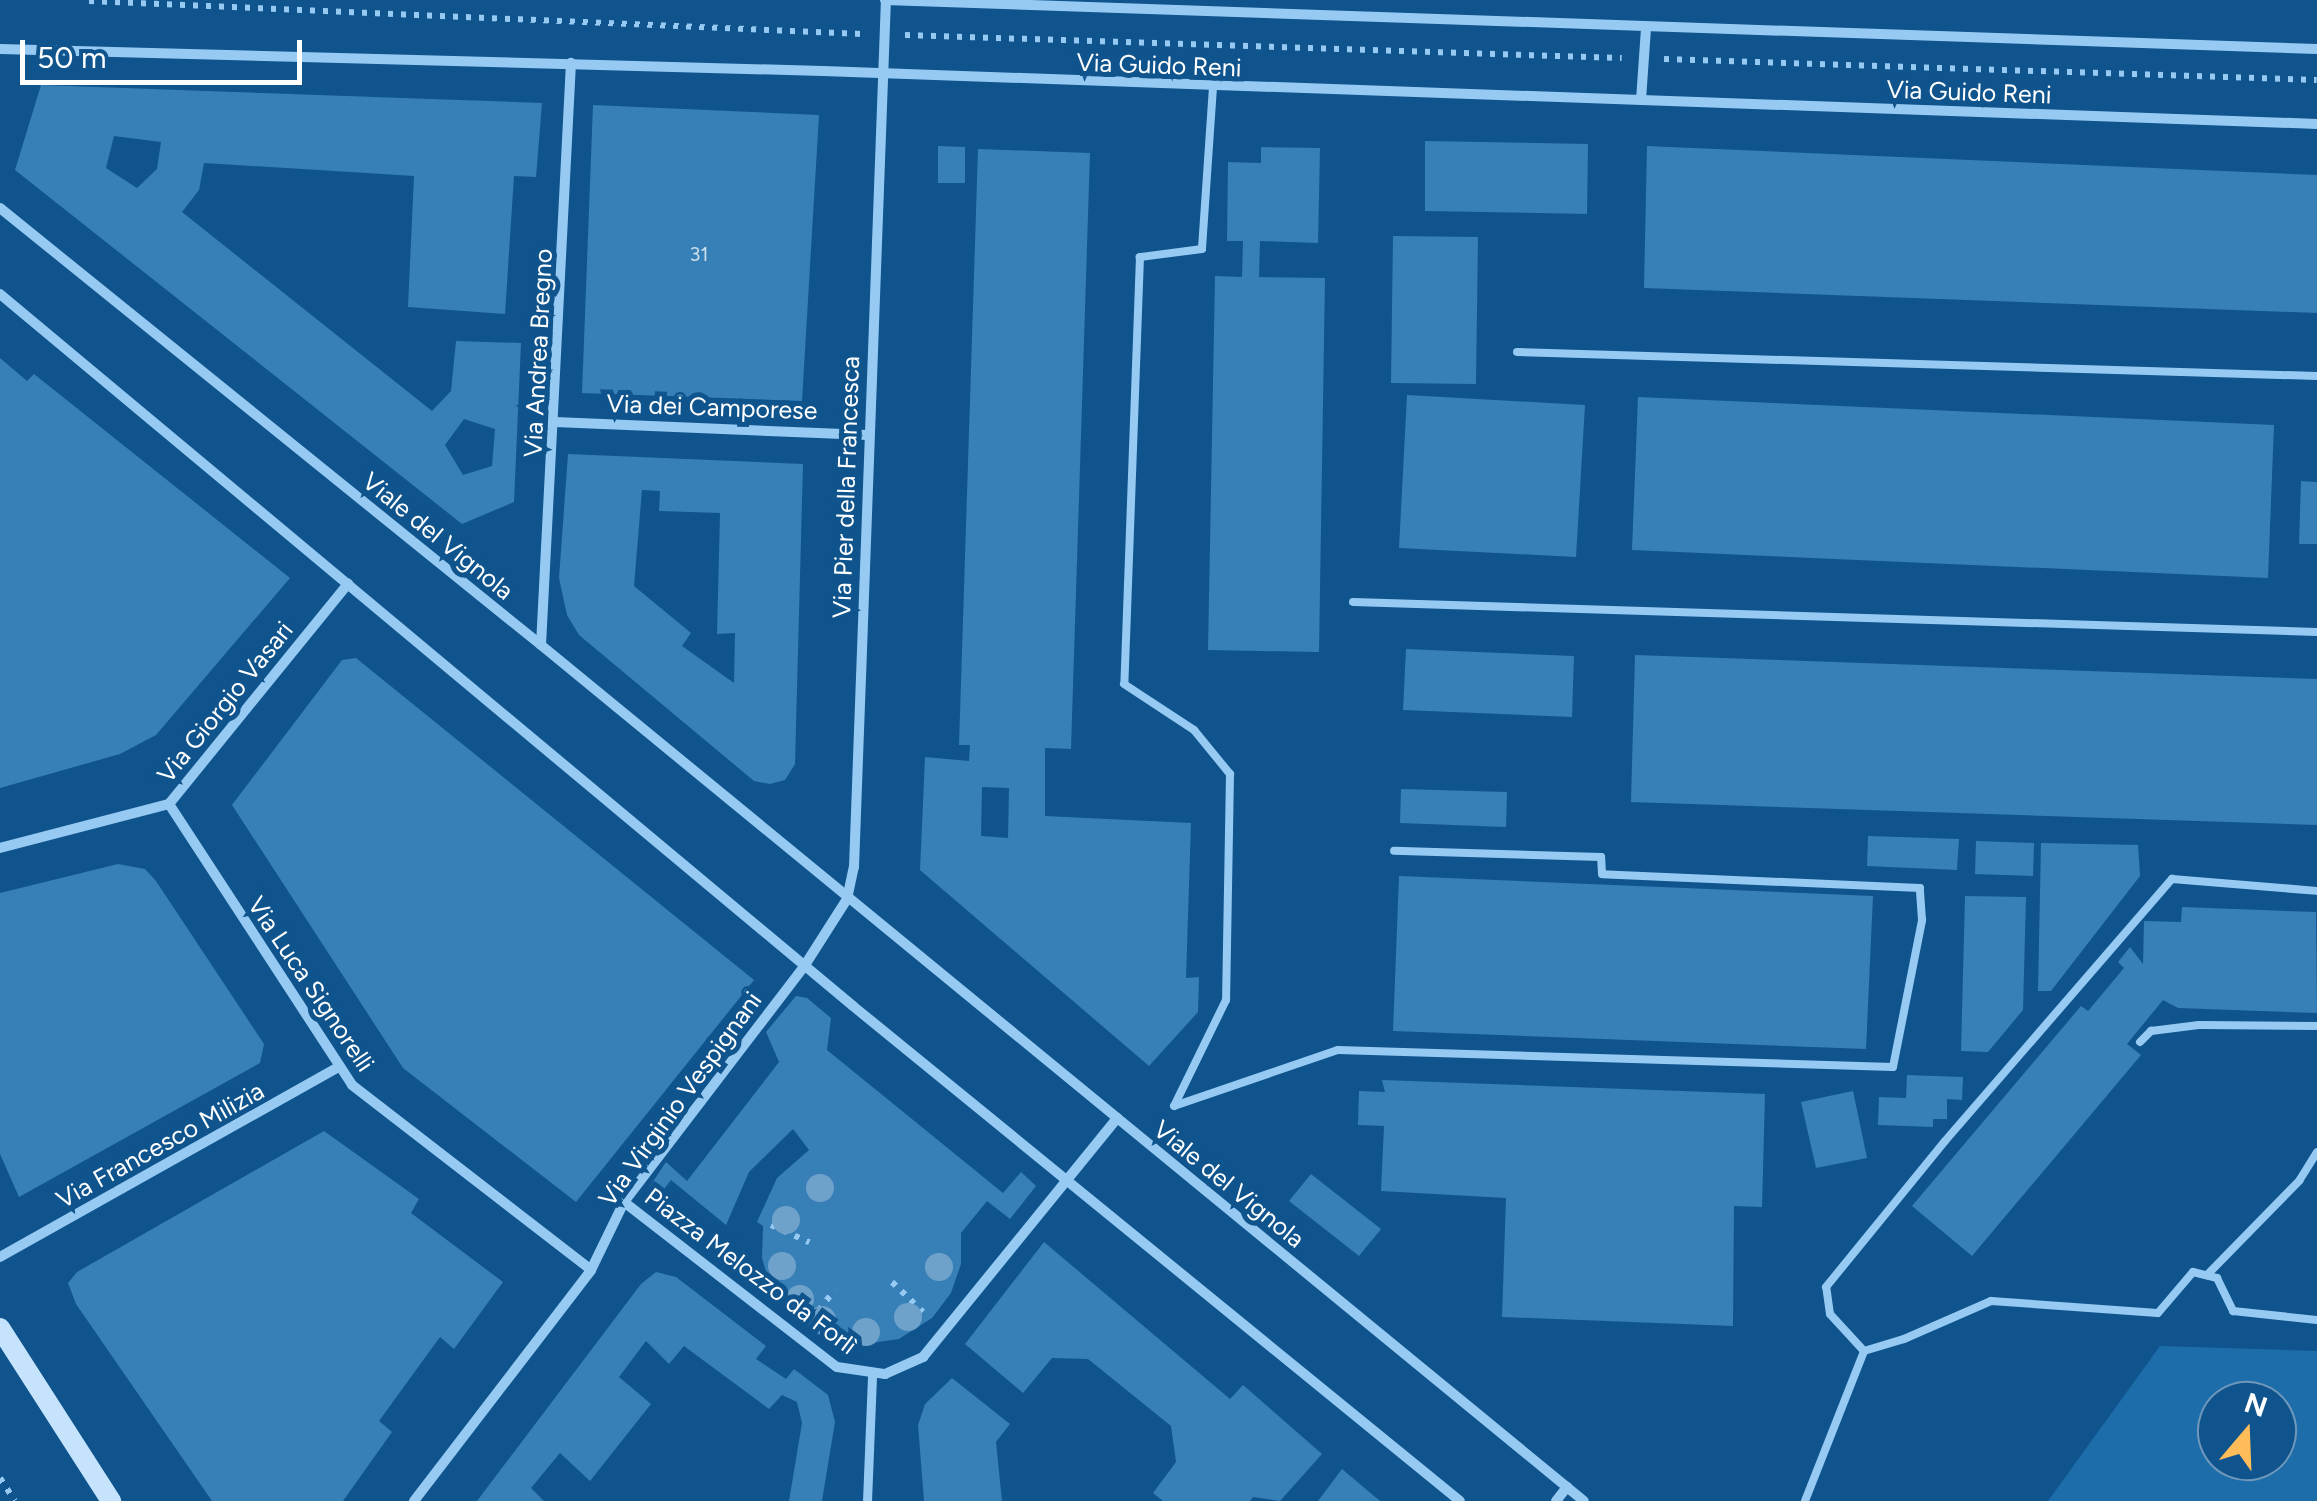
<!DOCTYPE html>
<meta charset="utf-8">
<style>
body{margin:0}
#map{position:relative;width:2317px;height:1501px;overflow:hidden;background:#0f548d;font-family:Figtree,sans-serif}
div>[style]{position:absolute}
.green>*{inset:0;background:#1d6dab}
.building>*{inset:0;background:#377fb7}
.path>*{height:6px;margin-top:-3px;transform-origin:0;background:repeating-linear-gradient(90deg,#96caf3 0 5px,transparent 0 13px)}
.service>*{height:8px;margin:-4px;padding:0 4px;transform-origin:4px;border-radius:4px;background:#96caf3}
.pedestrian>*{height:9px;margin:-4.5px;padding:0 4.5px;transform-origin:4.5px;border-radius:4.5px;background:#96caf3}
.minor>*{height:10px;margin:-5px;padding:0 5px;transform-origin:5px;border-radius:5px;background:#96caf3}
.secondary>*{height:20px;margin:-10px;padding:0 10px;transform-origin:10px;border-radius:10px;background:#c5e3fd}
.trees>*{width:28px;height:28px;margin:-14px;border-radius:50%;background:#6fa2cb}
span{translate:-50% -50%;white-space:nowrap;text-align:center;line-height:1.15;-webkit-text-stroke:10px #0f548d;paint-order:stroke}
.number-label{font-size:20px;color:#cddfed}
.number-label span{-webkit-text-stroke-width:0}
.street-label{font-size:25px;color:#fff}
.north{position:absolute;left:2197px;top:1381px;width:100px;height:100px;box-sizing:border-box;background:#0f548d;border:2px solid #6f98bb;border-radius:50%;rotate:19deg;font-size:28px;font-weight:700;line-height:40px;text-align:center;color:#fff}
.north::after{content:'';display:block;margin:auto;width:35px;height:45px;background:#ffbc58;clip-path:polygon(50% 0,100% 100%,50% 72%,0 100%)}
.scale{position:absolute;left:20px;top:40px;width:282px;height:45px;box-sizing:border-box;border:5px solid #fff;border-top:0;padding-left:12px;font-size:30px;line-height:35px;white-space:nowrap;color:#fff;-webkit-text-stroke:8px #0f548d;paint-order:stroke}
</style>
<div id="map">
<div class="green">
<div style="clip-path:polygon(evenodd,2160px 1346px,2317px 1351px,2317px 1501px,2048px 1501px,2160px 1346px,2217px 1401px,2277px 1401px,2277px 1461px,2217px 1461px,2217px 1401px)"></div>
</div>
<div class="building">
<div style="clip-path:polygon(evenodd,41px 85px,542px 103px,536px 177px,514px 176px,505px 314px,408px 307px,414px 176px,204px 163px,199px 190px,182px 212px,432px 411px,451px 391px,456px 341px,521px 343px,514px 502px,462px 524px,15px 170px,41px 85px,114px 136px,161px 142px,157px 169px,137px 188px,106px 168px,114px 136px,41px 85px,464px 419px,495px 429px,492px 466px,463px 475px,445px 445px,464px 419px)"></div>
<div style="clip-path:polygon(593px 105px,819px 115px,802px 401px,582px 393px)"></div>
<div style="clip-path:polygon(1425px 141px,1588px 144px,1587px 214px,1425px 211px)"></div>
<div style="clip-path:polygon(938px 146px,965px 147px,965px 183px,938px 183px)"></div>
<div style="clip-path:polygon(1647px 146px,2317px 175px,2317px 313px,1644px 288px)"></div>
<div style="clip-path:polygon(1261px 147px,1320px 148px,1318px 243px,1260px 241px,1259px 277px,1325px 278px,1319px 652px,1208px 650px,1215px 276px,1242px 277px,1243px 241px,1227px 241px,1228px 162px,1261px 163px)"></div>
<div style="clip-path:polygon(evenodd,978px 149px,1090px 153px,1071px 749px,1045px 748px,1045px 816px,1191px 823px,1186px 978px,1199px 977px,1198px 1012px,1149px 1066px,920px 870px,925px 757px,969px 761px,970px 745px,959px 745px,978px 149px,982px 787px,1009px 788px,1008px 838px,981px 836px,982px 787px)"></div>
<div style="clip-path:polygon(1393px 236px,1478px 237px,1476px 384px,1391px 383px)"></div>
<div style="clip-path:polygon(0 358px,27px 381px,34px 374px,290px 578px,156px 735px,120px 754px,0 788px)"></div>
<div style="clip-path:polygon(1407px 395px,1585px 405px,1576px 557px,1399px 548px)"></div>
<div style="clip-path:polygon(1638px 397px,2274px 425px,2268px 578px,1632px 550px)"></div>
<div style="clip-path:polygon(evenodd,568px 454px,803px 464px,795px 764px,785px 780px,770px 784px,754px 781px,579px 635px,567px 615px,559px 578px,568px 454px,642px 490px,660px 491px,659px 511px,720px 513px,717px 634px,735px 633px,734px 683px,682px 646px,691px 633px,634px 586px,642px 490px)"></div>
<div style="clip-path:polygon(2301px 481px,2317px 482px,2317px 544px,2299px 544px)"></div>
<div style="clip-path:polygon(1406px 649px,1574px 656px,1572px 717px,1403px 710px)"></div>
<div style="clip-path:polygon(1635px 655px,2317px 679px,2317px 825px,1631px 802px)"></div>
<div style="clip-path:polygon(356px 658px,754px 980px,576px 1202px,403px 1068px,232px 805px,342px 660px)"></div>
<div style="clip-path:polygon(1401px 789px,1507px 792px,1506px 827px,1400px 823px)"></div>
<div style="clip-path:polygon(1868px 836px,1959px 839px,1957px 870px,1867px 866px)"></div>
<div style="clip-path:polygon(1976px 841px,2034px 843px,2033px 876px,1975px 874px)"></div>
<div style="clip-path:polygon(2041px 843px,2138px 845px,2140px 876px,2051px 991px,2038px 991px)"></div>
<div style="clip-path:polygon(118px 864px,145px 869px,156px 881px,264px 1044px,260px 1063px,19px 1197px,0 1154px,0 893px)"></div>
<div style="clip-path:polygon(1399px 876px,1873px 896px,1866px 1049px,1393px 1031px)"></div>
<div style="clip-path:polygon(1965px 896px,2026px 897px,2023px 1010px,1988px 1052px,1961px 1051px)"></div>
<div style="clip-path:polygon(2182px 907px,2316px 912px,2317px 1013px,2178px 1008px,2163px 1000px,2127px 1044px,2141px 1055px,1972px 1256px,1912px 1206px,2081px 1006px,2088px 1011px,2124px 968px,2118px 962px,2130px 947px,2143px 964px,2144px 921px,2181px 922px)"></div>
<div style="clip-path:polygon(796px 996px,807px 998px,831px 1018px,827px 1050px,1003px 1193px,1021px 1172px,1036px 1186px,1010px 1219px,987px 1201px,961px 1233px,961px 1264px,951px 1293px,932px 1318px,899px 1339px,851px 1346px,828px 1340px,794px 1320px,771px 1288px,762px 1258px,763px 1226px,757px 1222px,777px 1178px,809px 1150px,793px 1129px,749px 1172px,726px 1225px,671px 1180px,654px 1202px,646px 1192px,666px 1162px,687px 1181px,779px 1062px,766px 1032px)"></div>
<div style="clip-path:polygon(1907px 1075px,1963px 1077px,1962px 1100px,1947px 1099px,1947px 1119px,1933px 1119px,1933px 1127px,1878px 1125px,1879px 1097px,1906px 1098px)"></div>
<div style="clip-path:polygon(1382px 1080px,1765px 1094px,1762px 1207px,1734px 1206px,1733px 1326px,1502px 1317px,1506px 1198px,1381px 1191px,1384px 1126px,1358px 1125px,1359px 1091px,1385px 1092px)"></div>
<div style="clip-path:polygon(1853px 1091px,1867px 1158px,1816px 1168px,1801px 1102px)"></div>
<div style="clip-path:polygon(324px 1131px,419px 1199px,411px 1213px,503px 1282px,454px 1349px,440px 1337px,379px 1421px,392px 1432px,343px 1501px,212px 1501px,76px 1304px,68px 1283px,77px 1272px)"></div>
<div style="clip-path:polygon(1311px 1174px,1381px 1229px,1359px 1256px,1289px 1201px)"></div>
<div style="clip-path:polygon(1044px 1242px,1230px 1399px,1243px 1385px,1322px 1454px,1280px 1501px,1253px 1497px,1250px 1501px,1163px 1501px,1153px 1493px,1176px 1462px,1171px 1426px,1088px 1359px,1052px 1358px,1023px 1393px,965px 1344px)"></div>
<div style="clip-path:polygon(656px 1272px,676px 1277px,766px 1346px,756px 1359px,786px 1379px,794px 1369px,828px 1395px,835px 1422px,822px 1501px,789px 1501px,802px 1423px,797px 1402px,782px 1395px,769px 1409px,684px 1346px,669px 1364px,646px 1341px,619px 1377px,651px 1404px,590px 1481px,560px 1453px,531px 1488px,544px 1501px,477px 1501px,641px 1284px)"></div>
<div style="clip-path:polygon(952px 1378px,1010px 1424px,996px 1442px,1002px 1501px,924px 1501px,918px 1425px,925px 1404px)"></div>
<div style="clip-path:polygon(1342px 1469px,1380px 1501px,1318px 1501px)"></div>
</div>
<div class="path">
<div style="left:89px;top:1px;width:774px;rotate:2.44deg"></div>
<div style="left:905px;top:35px;width:717px;rotate:1.84deg"></div>
<div style="left:1664px;top:59px;width:653px;rotate:1.84deg"></div>
<div style="left:771px;top:1225px;width:42px;rotate:24.1deg"></div>
<div style="left:892px;top:1282px;width:43px;rotate:44.1deg"></div>
<div style="left:811px;top:1321px;width:39px;rotate:-53deg"></div>
<div style="left:0;top:1478px;width:27px;rotate:57deg"></div>
</div>
<div class="service">
<div style="left:1213px;top:87px;width:162px;rotate:93.9deg"></div>
<div style="left:1202px;top:249px;width:63px;rotate:172.6deg"></div>
<div style="left:1140px;top:257px;width:427px;rotate:92.1deg"></div>
<div style="left:1124px;top:684px;width:84px;rotate:33.3deg"></div>
<div style="left:1194px;top:730px;width:57px;rotate:50.7deg"></div>
<div style="left:1230px;top:774px;width:226px;rotate:91deg"></div>
<div style="left:1226px;top:1000px;width:118px;rotate:116.1deg"></div>
<div style="left:1174px;top:1106px;width:173px;rotate:-18.9deg"></div>
<div style="left:1338px;top:1050px;width:555px;rotate:1.75deg"></div>
<div style="left:1893px;top:1067px;width:150px;rotate:-78.8deg"></div>
<div style="left:1922px;top:920px;width:32px;rotate:-94deg"></div>
<div style="left:1920px;top:888px;width:318px;rotate:-177.5deg"></div>
<div style="left:1602px;top:874px;width:17px;rotate:-93deg"></div>
<div style="left:1601px;top:857px;width:207px;rotate:-178.3deg"></div>
<div style="left:1517px;top:352px;width:800px;rotate:1.72deg"></div>
<div style="left:1353px;top:602px;width:964px;rotate:1.78deg"></div>
<div style="left:2140px;top:1042px;width:16px;rotate:-45deg"></div>
<div style="left:2151px;top:1031px;width:48px;rotate:-7.1deg"></div>
<div style="left:2199px;top:1025px;width:118px;rotate:0.5deg"></div>
<div style="left:2207px;top:1275px;width:132px;rotate:-45.6deg"></div>
<div style="left:2299px;top:1181px;width:34px;rotate:-58deg"></div>
<div style="left:1864px;top:1351px;width:42px;rotate:-16.7deg"></div>
<div style="left:1904px;top:1339px;width:95px;rotate:-23.6deg"></div>
<div style="left:1991px;top:1301px;width:167px;rotate:4.1deg"></div>
<div style="left:2158px;top:1313px;width:54px;rotate:-49.5deg"></div>
<div style="left:2193px;top:1272px;width:25px;rotate:14deg"></div>
<div style="left:2217px;top:1278px;width:37px;rotate:64deg"></div>
<div style="left:2233px;top:1311px;width:84px;rotate:6.1deg"></div>
<div style="left:1805px;top:1501px;width:161px;rotate:-68.5deg"></div>
<div style="left:1864px;top:1351px;width:50px;rotate:-132.6deg"></div>
<div style="left:1830px;top:1314px;width:27px;rotate:-98deg"></div>
<div style="left:1826px;top:1287px;width:188px;rotate:-50.8deg"></div>
<div style="left:1945px;top:1141px;width:347px;rotate:-49.1deg"></div>
<div style="left:2172px;top:879px;width:145px;rotate:4.7deg"></div>
</div>
<div class="pedestrian">
<div style="left:867px;top:1501px;width:126px;rotate:-87.7deg"></div>
</div>
<div class="minor">
<div style="left:885px;top:0;width:1433px;rotate:1.96deg"></div>
<div style="left:0;top:49px;width:823px;rotate:1.53deg"></div>
<div style="left:823px;top:71px;width:1495px;rotate:2.03deg"></div>
<div style="left:1641px;top:100px;width:72px;rotate:-86deg"></div>
<div style="left:0;top:208px;width:695px;rotate:38.93deg"></div>
<div style="left:541px;top:645px;width:1349px;rotate:39.38deg"></div>
<div style="left:0;top:294px;width:1111px;rotate:39.85deg"></div>
<div style="left:853px;top:1006px;width:783px;rotate:39.2deg"></div>
<div style="left:555px;top:422px;width:313px;rotate:2.4deg"></div>
<div style="left:541px;top:645px;width:583px;rotate:-87.05deg"></div>
<div style="left:169px;top:804px;width:335px;rotate:56.9deg"></div>
<div style="left:352px;top:1085px;width:302px;rotate:37.7deg"></div>
<div style="left:0;top:848px;width:175px;rotate:-14.6deg"></div>
<div style="left:169px;top:804px;width:284px;rotate:-50.9deg"></div>
<div style="left:624px;top:1202px;width:269px;rotate:37.8deg"></div>
<div style="left:837px;top:1367px;width:49px;rotate:8.3deg"></div>
<div style="left:885px;top:1374px;width:42px;rotate:-24.1deg"></div>
<div style="left:923px;top:1357px;width:308px;rotate:-50.9deg"></div>
<div style="left:0;top:1257px;width:389px;rotate:-29.3deg"></div>
<div style="left:414px;top:1501px;width:291px;rotate:-52.5deg"></div>
<div style="left:591px;top:1270px;width:76px;rotate:-64.1deg"></div>
<div style="left:624px;top:1202px;width:298px;rotate:-52.6deg"></div>
<div style="left:805px;top:965px;width:78px;rotate:-57.5deg"></div>
<div style="left:847px;top:899px;width:33px;rotate:-78deg"></div>
<div style="left:854px;top:867px;width:868px;rotate:-87.89deg"></div>
<div style="left:1556px;top:1501px;width:18px;rotate:-52deg"></div>
</div>
<div class="secondary">
<div style="left:0;top:1328px;width:206px;rotate:57.3deg"></div>
</div>
<div class="trees">
<div style="left:820px;top:1188px"></div>
<div style="left:786px;top:1220px"></div>
<div style="left:782px;top:1266px"></div>
<div style="left:939px;top:1267px"></div>
<div style="left:800px;top:1299px"></div>
<div style="left:908px;top:1317px"></div>
<div style="left:822px;top:1320px"></div>
<div style="left:866px;top:1332px"></div>
</div>
<div class="number-label">
<span style="left:699px;top:254px">31</span>
</div>
<div class="street-label">
<span style="left:1159px;top:65px;rotate:2deg">Via Guido Reni</span>
<span style="left:1969px;top:92px;rotate:2deg">Via Guido Reni</span>
<span style="left:538px;top:353px;rotate:-87deg">Via Andrea Bregno</span>
<span style="left:712px;top:407px;rotate:2deg">Via dei Camporese</span>
<span style="left:846px;top:487px;rotate:-88deg">Via Pier della Francesca</span>
<span style="left:438px;top:536px;rotate:39deg">Viale del Vignola</span>
<span style="left:225px;top:702px;rotate:-51deg">Via Giorgio Vasari</span>
<span style="left:311px;top:984px;rotate:56deg">Via Luca Signorelli</span>
<span style="left:680px;top:1099px;rotate:-54deg">Via Virginio Vespignani</span>
<span style="left:160px;top:1145px;rotate:-29deg">Via Francesco Milizia</span>
<span style="left:1229px;top:1184px;rotate:39deg">Viale del Vignola</span>
<span style="left:751px;top:1271px;rotate:37deg">Piazza Melozzo da Forlì</span>
</div>
<div class="north">N</div>
<div class="scale">50 m</div>
</div>
